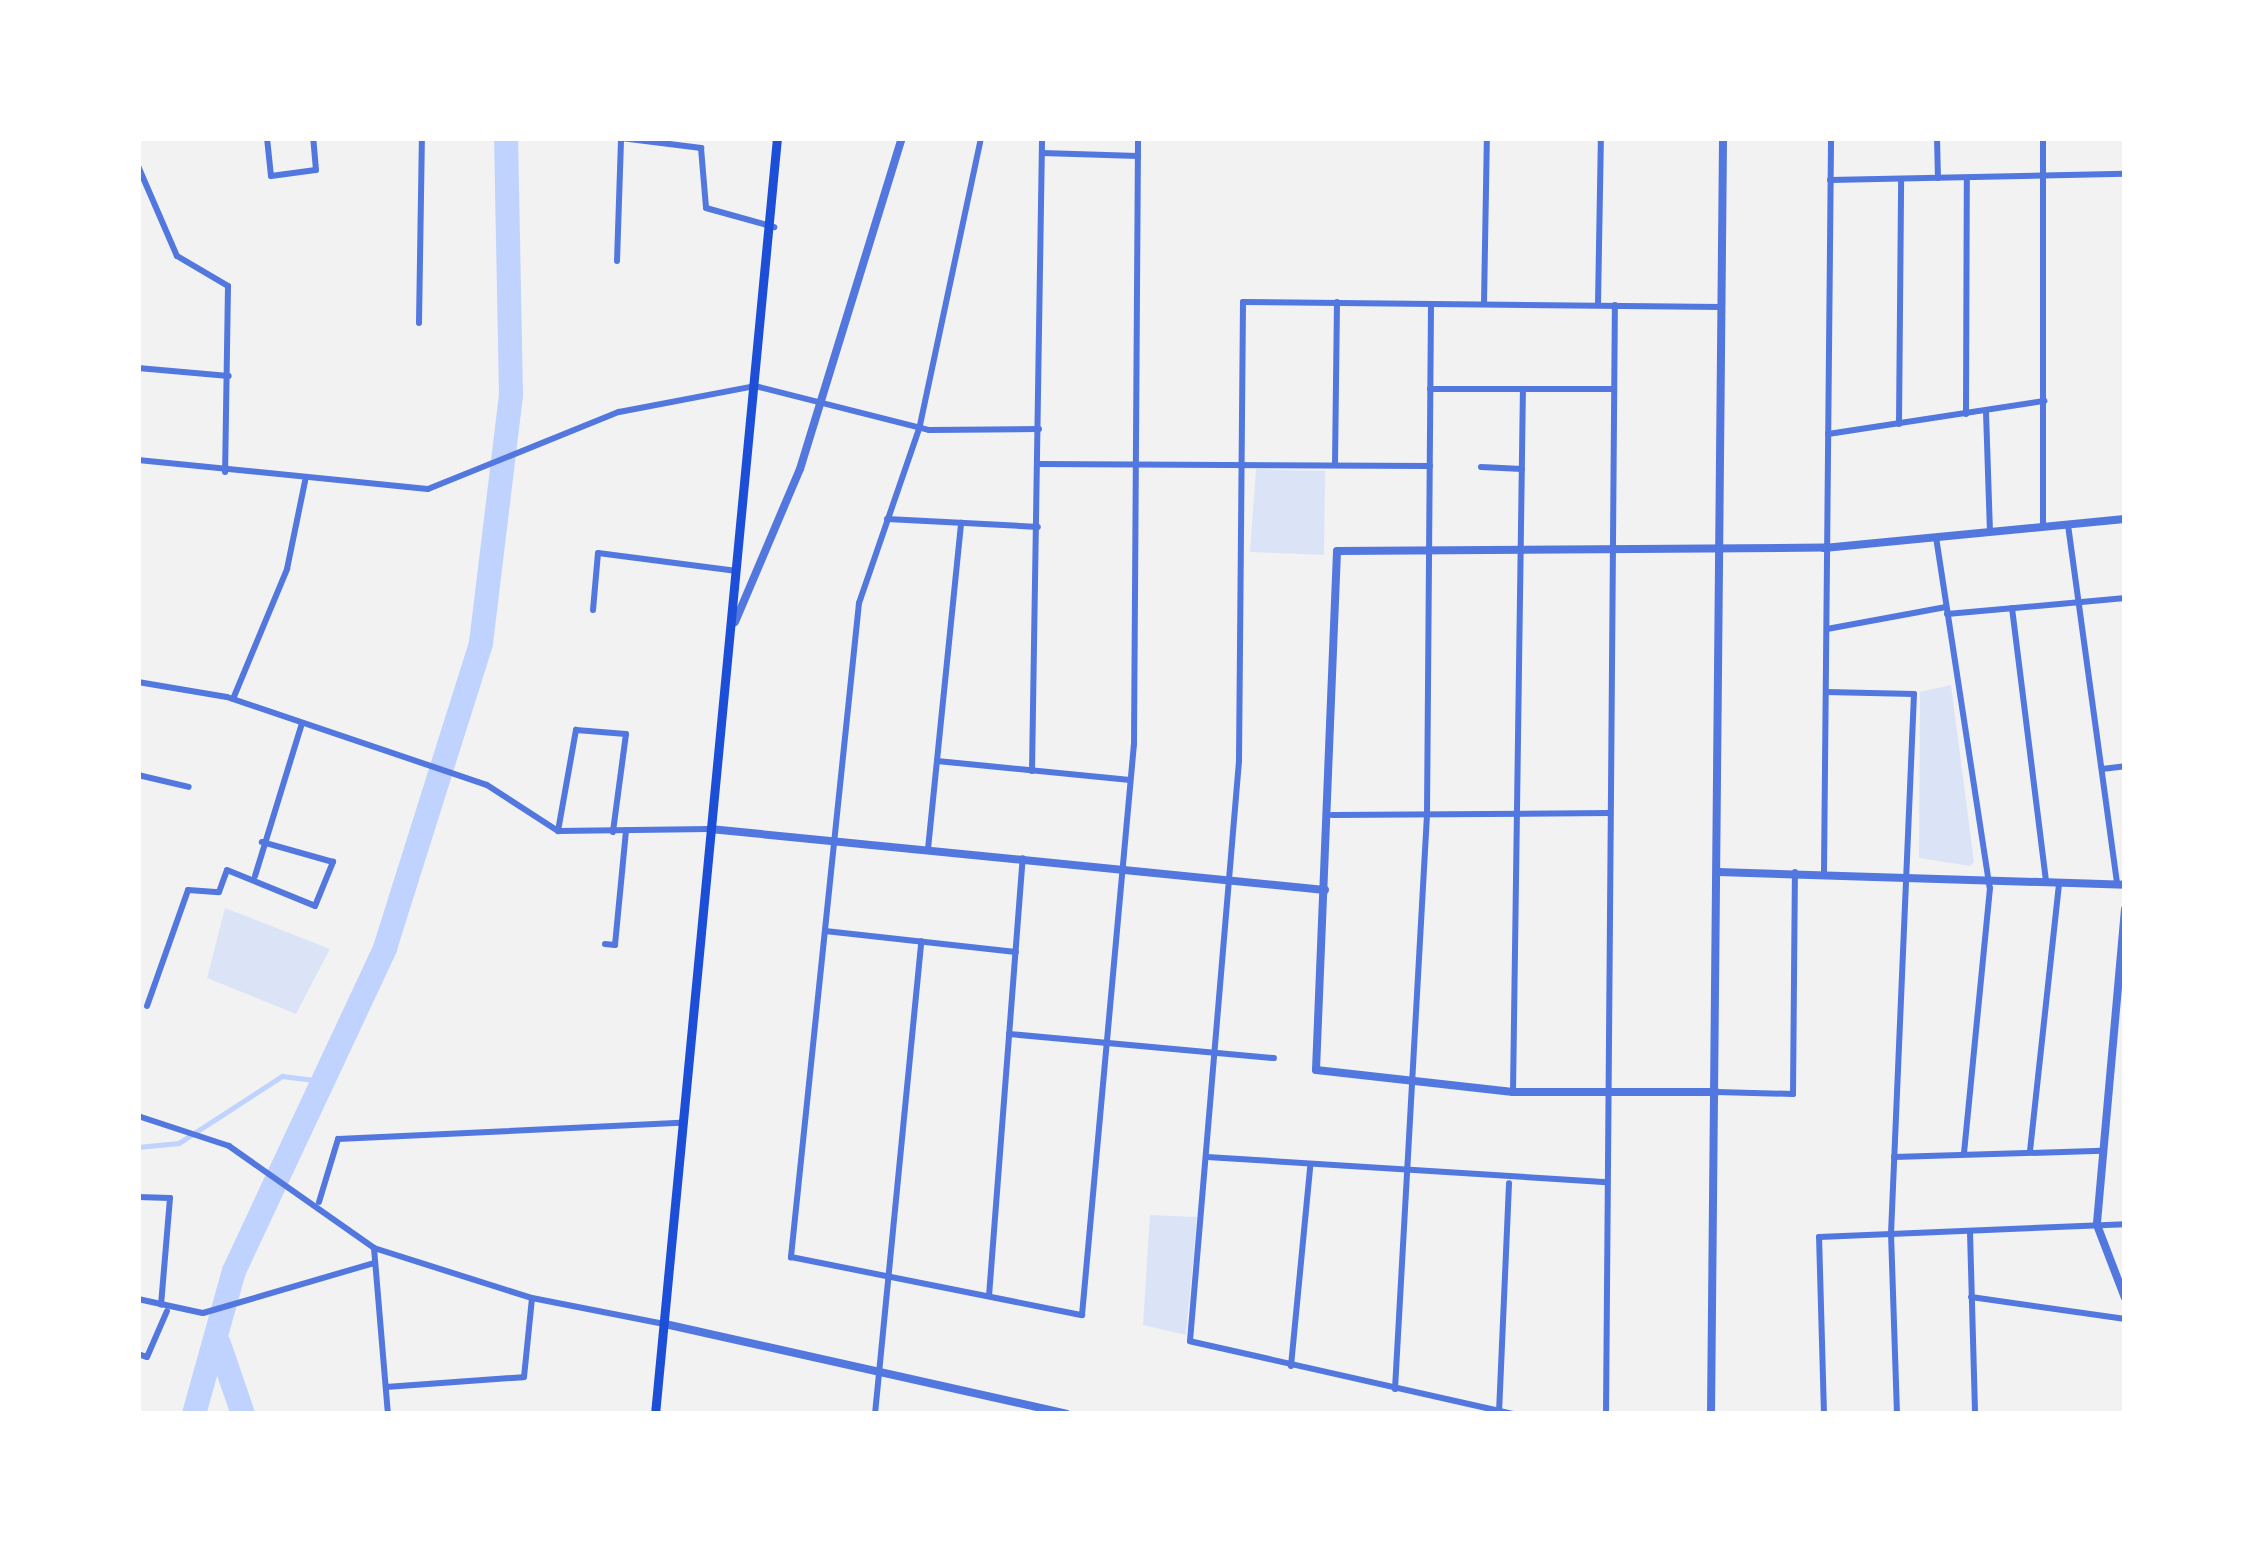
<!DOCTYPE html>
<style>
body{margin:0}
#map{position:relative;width:2263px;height:1552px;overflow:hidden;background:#f2f2f2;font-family:Georgia,serif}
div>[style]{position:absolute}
.green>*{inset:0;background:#dbe4f7}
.stream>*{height:4.5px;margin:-2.25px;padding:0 2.25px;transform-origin:2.25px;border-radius:2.25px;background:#bfd3fe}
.river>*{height:24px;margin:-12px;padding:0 12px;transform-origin:12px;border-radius:12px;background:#bfd3fe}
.minor>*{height:6px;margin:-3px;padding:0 3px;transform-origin:3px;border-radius:3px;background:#5277de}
.tertiary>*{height:8px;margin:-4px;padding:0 4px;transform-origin:4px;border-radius:4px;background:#5277de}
.primary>*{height:9px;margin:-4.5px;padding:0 4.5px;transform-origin:4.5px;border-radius:4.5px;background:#1d4ed8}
span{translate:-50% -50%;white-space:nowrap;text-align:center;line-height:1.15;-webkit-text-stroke:12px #fff;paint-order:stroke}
.frame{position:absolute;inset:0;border:141px solid #fff;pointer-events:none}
</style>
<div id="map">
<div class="green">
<div style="clip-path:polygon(1256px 469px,1325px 471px,1324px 555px,1250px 552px)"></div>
<div style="clip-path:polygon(1951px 685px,1974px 862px,1970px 866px,1919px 858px,1920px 692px)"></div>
<div style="clip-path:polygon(225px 908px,330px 949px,296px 1014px,207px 978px)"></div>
<div style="clip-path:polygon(1150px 1215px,1197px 1217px,1186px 1335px,1143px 1325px)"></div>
</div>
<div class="stream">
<div style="left:138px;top:1147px;width:41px;rotate:-5.6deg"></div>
<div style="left:179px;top:1143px;width:123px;rotate:-33deg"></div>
<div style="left:282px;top:1076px;width:40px;rotate:7.1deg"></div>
</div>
<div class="river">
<div style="left:219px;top:1344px;width:74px;rotate:71.1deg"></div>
<div style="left:194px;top:1414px;width:148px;rotate:-74.4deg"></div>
<div style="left:234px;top:1271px;width:357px;rotate:-64.9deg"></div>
<div style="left:385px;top:948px;width:320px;rotate:-72.5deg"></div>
<div style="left:481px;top:643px;width:250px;rotate:-83.1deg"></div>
<div style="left:511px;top:395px;width:257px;rotate:-91.1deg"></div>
</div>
<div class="minor">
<div style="left:267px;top:138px;width:38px;rotate:84deg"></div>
<div style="left:271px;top:176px;width:45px;rotate:-7.6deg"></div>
<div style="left:316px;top:170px;width:32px;rotate:-95deg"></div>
<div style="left:621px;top:138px;width:81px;rotate:7.1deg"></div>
<div style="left:701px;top:148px;width:60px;rotate:85.2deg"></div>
<div style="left:706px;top:208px;width:71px;rotate:15.6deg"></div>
<div style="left:981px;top:138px;width:294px;rotate:102deg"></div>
<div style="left:920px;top:426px;width:187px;rotate:109deg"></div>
<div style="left:859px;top:603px;width:658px;rotate:95.94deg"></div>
<div style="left:791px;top:1257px;width:297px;rotate:11.3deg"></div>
<div style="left:1082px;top:1315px;width:573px;rotate:-84.8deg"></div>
<div style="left:1134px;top:744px;width:606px;rotate:-89.62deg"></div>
<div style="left:1937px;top:138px;width:40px;rotate:88.6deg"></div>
<div style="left:1042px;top:153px;width:96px;rotate:1.8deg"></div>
<div style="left:138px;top:166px;width:98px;rotate:66.6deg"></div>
<div style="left:177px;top:256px;width:59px;rotate:30.5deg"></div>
<div style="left:228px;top:286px;width:186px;rotate:90.9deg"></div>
<div style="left:1830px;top:180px;width:295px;rotate:-1.2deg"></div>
<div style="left:617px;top:261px;width:120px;rotate:-88.1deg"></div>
<div style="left:1484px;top:303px;width:165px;rotate:-89deg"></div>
<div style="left:1598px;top:304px;width:166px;rotate:-89deg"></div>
<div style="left:419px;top:323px;width:185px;rotate:-89.1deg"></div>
<div style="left:138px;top:368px;width:91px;rotate:5deg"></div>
<div style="left:1430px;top:389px;width:183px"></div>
<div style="left:1986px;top:412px;width:120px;rotate:88.1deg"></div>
<div style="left:1966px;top:414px;width:236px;rotate:-89.8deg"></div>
<div style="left:1899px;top:424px;width:245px;rotate:-89.5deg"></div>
<div style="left:1828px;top:434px;width:219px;rotate:-8.7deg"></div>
<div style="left:138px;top:460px;width:291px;rotate:5.7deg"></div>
<div style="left:428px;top:489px;width:206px;rotate:-22deg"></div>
<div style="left:619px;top:412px;width:138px;rotate:-10.8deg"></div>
<div style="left:755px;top:386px;width:179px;rotate:14.2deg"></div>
<div style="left:929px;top:430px;width:110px;rotate:-0.5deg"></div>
<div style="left:1039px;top:464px;width:391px;rotate:0.3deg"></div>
<div style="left:1335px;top:465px;width:163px;rotate:-89.3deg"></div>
<div style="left:1481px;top:467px;width:41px;rotate:2.8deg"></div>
<div style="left:887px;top:519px;width:151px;rotate:3deg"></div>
<div style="left:2068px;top:525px;width:362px;rotate:82.2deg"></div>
<div style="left:2043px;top:527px;width:389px;rotate:-90deg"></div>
<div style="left:1936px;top:537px;width:355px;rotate:81.3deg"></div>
<div style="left:1990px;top:888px;width:266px;rotate:95.6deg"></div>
<div style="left:2012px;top:608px;width:274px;rotate:82.9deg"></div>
<div style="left:593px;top:610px;width:57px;rotate:-85deg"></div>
<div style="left:598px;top:553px;width:140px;rotate:7.4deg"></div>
<div style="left:1947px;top:614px;width:179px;rotate:-5.1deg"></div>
<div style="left:1827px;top:629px;width:121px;rotate:-10.5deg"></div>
<div style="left:138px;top:682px;width:90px;rotate:9.6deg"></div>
<div style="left:227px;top:697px;width:274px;rotate:18.7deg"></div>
<div style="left:487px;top:785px;width:85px;rotate:32.9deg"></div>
<div style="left:558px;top:831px;width:151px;rotate:-0.8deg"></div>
<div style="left:1826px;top:692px;width:88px;rotate:1.3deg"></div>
<div style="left:1914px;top:694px;width:539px;rotate:92.44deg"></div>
<div style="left:1891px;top:1233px;width:181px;rotate:88.1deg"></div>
<div style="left:233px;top:699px;width:141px;rotate:-67.4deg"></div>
<div style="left:287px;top:569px;width:90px;rotate:-78.4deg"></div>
<div style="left:937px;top:761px;width:194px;rotate:5.6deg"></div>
<div style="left:2102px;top:769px;width:23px;rotate:-7deg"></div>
<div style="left:1032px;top:771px;width:633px;rotate:-89.09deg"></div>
<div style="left:138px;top:775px;width:52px;rotate:13.2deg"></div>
<div style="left:1332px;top:815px;width:278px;rotate:-0.4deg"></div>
<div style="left:558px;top:831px;width:103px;rotate:-79.9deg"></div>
<div style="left:576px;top:730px;width:50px;rotate:4.6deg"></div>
<div style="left:626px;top:734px;width:99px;rotate:97.6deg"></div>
<div style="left:928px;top:849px;width:328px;rotate:-84.2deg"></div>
<div style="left:1824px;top:872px;width:734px;rotate:-89.45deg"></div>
<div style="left:255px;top:876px;width:160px;rotate:-72.9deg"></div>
<div style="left:825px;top:931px;width:192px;rotate:6.3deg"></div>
<div style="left:605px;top:944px;width:10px;rotate:6deg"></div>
<div style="left:615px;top:945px;width:115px;rotate:-84.5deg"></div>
<div style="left:147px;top:1006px;width:123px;rotate:-70.5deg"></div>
<div style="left:188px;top:890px;width:31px;rotate:4deg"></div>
<div style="left:219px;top:892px;width:23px;rotate:-70deg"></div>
<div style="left:227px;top:870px;width:95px;rotate:22.2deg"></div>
<div style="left:315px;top:906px;width:48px;rotate:-67.8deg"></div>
<div style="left:333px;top:862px;width:74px;rotate:-164.3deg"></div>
<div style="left:1009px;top:1034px;width:266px;rotate:5.2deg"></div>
<div style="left:1513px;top:1092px;width:703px;rotate:-89.19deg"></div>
<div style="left:1716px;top:1092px;width:77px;rotate:1.5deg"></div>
<div style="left:1793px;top:1094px;width:222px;rotate:-89.5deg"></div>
<div style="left:138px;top:1116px;width:96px;rotate:18.2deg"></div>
<div style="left:229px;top:1146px;width:177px;rotate:35.1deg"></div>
<div style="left:374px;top:1248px;width:167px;rotate:85.2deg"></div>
<div style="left:2030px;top:1151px;width:269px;rotate:-83.8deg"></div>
<div style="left:1207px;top:1157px;width:401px;rotate:3.6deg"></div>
<div style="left:1894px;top:1157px;width:208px;rotate:-1.7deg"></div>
<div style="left:138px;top:1197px;width:32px;rotate:2deg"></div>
<div style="left:170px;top:1198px;width:107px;rotate:94.8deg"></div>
<div style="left:319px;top:1202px;width:66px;rotate:-73.2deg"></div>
<div style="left:338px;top:1139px;width:343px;rotate:-2.7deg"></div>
<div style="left:1970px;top:1232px;width:182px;rotate:88.4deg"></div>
<div style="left:374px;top:1248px;width:166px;rotate:17.6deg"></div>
<div style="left:532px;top:1298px;width:136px;rotate:11.1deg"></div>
<div style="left:989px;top:1296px;width:439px;rotate:-85.6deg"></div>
<div style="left:1971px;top:1297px;width:156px;rotate:8.1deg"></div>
<div style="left:138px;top:1299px;width:66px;rotate:12.2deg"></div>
<div style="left:203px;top:1313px;width:178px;rotate:-16.3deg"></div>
<div style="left:138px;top:1354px;width:9px;rotate:18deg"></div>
<div style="left:147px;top:1357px;width:50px;rotate:-66.5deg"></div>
<div style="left:1291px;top:1366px;width:200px;rotate:-84.5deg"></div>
<div style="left:386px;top:1387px;width:138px;rotate:-4.1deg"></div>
<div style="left:524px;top:1377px;width:79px;rotate:-84.2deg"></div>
<div style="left:1395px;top:1389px;width:576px;rotate:-86.81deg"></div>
<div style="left:1427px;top:814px;width:510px;rotate:-89.55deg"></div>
<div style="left:1499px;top:1413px;width:230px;rotate:-87.5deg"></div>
<div style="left:875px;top:1414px;width:475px;rotate:-84.4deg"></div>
<div style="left:1513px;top:1414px;width:331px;rotate:-167.3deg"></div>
<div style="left:1190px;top:1341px;width:582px;rotate:-85.17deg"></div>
<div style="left:1239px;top:761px;width:459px;rotate:-89.5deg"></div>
<div style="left:1243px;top:302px;width:479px;rotate:0.6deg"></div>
<div style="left:1606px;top:1414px;width:1109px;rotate:-89.54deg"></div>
<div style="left:1824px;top:1414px;width:177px;rotate:-91.6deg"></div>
<div style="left:1819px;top:1237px;width:306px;rotate:-2.4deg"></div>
</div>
<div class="tertiary">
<div style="left:735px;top:622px;width:166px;rotate:-67deg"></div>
<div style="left:800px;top:469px;width:346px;rotate:-72.9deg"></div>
<div style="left:710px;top:829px;width:618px;rotate:5.66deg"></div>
<div style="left:1718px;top:872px;width:407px;rotate:1.8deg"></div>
<div style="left:2125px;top:909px;width:317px;rotate:95.1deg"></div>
<div style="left:2097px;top:1225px;width:78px;rotate:69deg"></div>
<div style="left:1716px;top:1092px;width:203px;rotate:180deg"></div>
<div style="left:1513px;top:1092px;width:198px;rotate:-173.6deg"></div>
<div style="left:1316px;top:1070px;width:519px;rotate:-87.68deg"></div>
<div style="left:1337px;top:551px;width:487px;rotate:-0.4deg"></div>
<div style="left:1824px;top:548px;width:302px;rotate:-5.5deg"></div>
<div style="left:665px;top:1324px;width:411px;rotate:12.6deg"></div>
<div style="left:1711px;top:1414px;width:1276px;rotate:-89.46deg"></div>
</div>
<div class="primary">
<div style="left:655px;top:1414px;width:1282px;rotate:-84.54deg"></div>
</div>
<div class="frame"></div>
</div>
